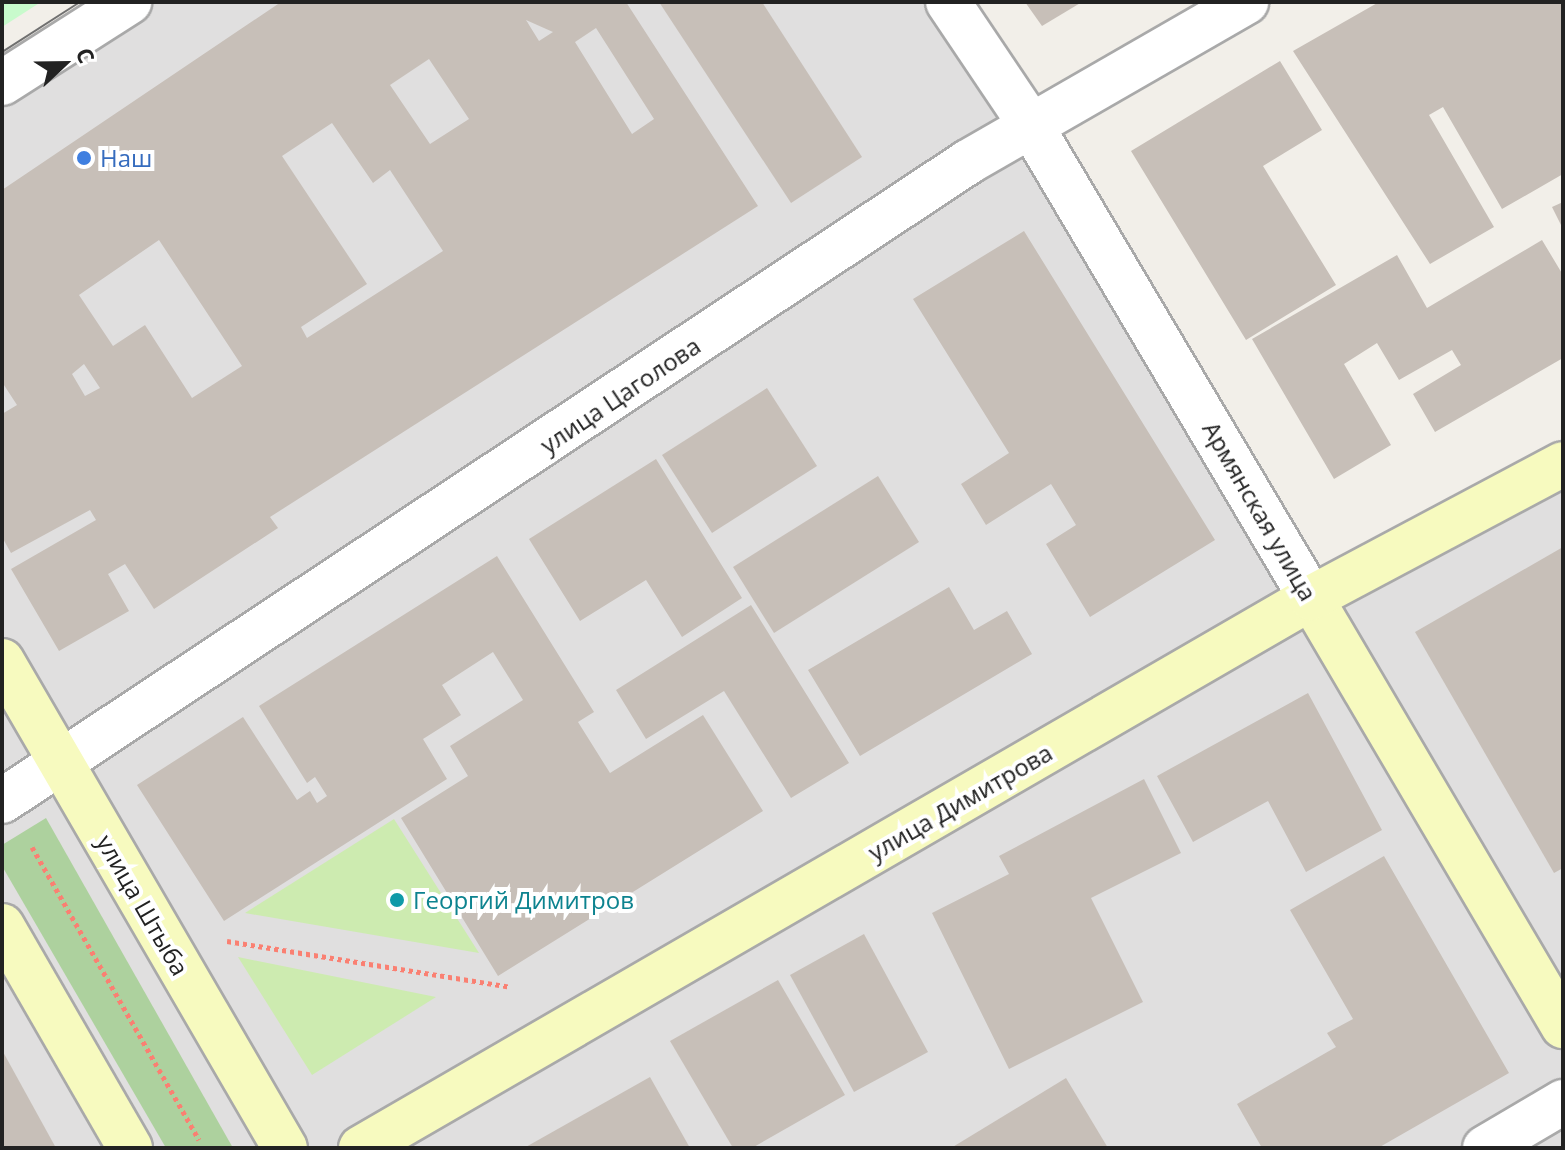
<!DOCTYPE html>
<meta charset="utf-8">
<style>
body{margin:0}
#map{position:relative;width:1565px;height:1150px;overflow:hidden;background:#f2efe9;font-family:"Open Sans",sans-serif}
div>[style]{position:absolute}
.residential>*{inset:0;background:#e0dfdf}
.grass>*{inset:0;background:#cdebb0}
.forest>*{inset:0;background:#add19e}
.park>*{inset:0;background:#c8facc}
.building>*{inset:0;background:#c7bfb8}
.path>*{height:5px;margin-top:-2.5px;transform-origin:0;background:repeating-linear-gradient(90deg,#fa8072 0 4px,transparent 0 8px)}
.roads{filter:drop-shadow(2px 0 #a9a9a9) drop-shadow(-2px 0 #a9a9a9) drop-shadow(0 2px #a9a9a9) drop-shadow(0 -2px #a9a9a9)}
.minor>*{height:44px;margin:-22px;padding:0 22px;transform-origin:22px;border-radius:22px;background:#fff}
.secondary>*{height:44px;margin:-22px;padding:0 22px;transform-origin:22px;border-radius:22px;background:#f7fabf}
.tram>*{height:2px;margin:-1px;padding:0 1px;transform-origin:1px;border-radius:1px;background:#707070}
.dots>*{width:22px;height:22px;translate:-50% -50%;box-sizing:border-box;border:4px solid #fff;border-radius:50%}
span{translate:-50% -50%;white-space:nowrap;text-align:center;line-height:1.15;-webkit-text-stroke:8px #fff;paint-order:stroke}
.shop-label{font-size:24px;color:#366cbe}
.left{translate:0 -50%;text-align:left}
.street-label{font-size:24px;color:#222}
.culture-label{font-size:24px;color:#0d838f}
.frame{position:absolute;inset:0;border:4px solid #222;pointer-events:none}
.north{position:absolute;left:24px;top:24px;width:80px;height:80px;-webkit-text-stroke:6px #fff;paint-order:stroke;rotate:68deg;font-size:22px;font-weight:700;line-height:32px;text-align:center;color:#222}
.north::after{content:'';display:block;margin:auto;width:28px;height:36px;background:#222;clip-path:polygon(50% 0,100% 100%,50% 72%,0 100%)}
</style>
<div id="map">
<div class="residential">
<div style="clip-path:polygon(129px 2px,948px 2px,1311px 598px,1563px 464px,1563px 1148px,2px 1148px,2px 83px)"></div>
</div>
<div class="grass">
<div style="clip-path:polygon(394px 819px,479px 953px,245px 913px)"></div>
<div style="clip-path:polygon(238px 957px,436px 997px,312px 1075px)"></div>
</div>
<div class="forest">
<div style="clip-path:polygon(46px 818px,233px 1148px,166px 1148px,2px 866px,2px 845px)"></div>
</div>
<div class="park">
<div style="clip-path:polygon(2px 2px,41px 2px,2px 27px)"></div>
</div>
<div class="building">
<div style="clip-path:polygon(evenodd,281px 2px,626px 2px,758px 206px,270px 517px,278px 528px,154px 609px,125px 564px,108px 574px,129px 611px,59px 651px,11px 569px,96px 520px,90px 510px,11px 553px,2px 537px,2px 414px,17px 405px,2px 382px,2px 190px,281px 2px,526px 20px,553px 32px,539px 41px,526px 20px,281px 2px,596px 28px,654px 119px,632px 134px,575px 42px,596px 28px,281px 2px,429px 59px,469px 119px,430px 144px,390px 85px,429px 59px,281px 2px,332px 123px,373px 183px,390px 170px,443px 251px,307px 338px,301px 327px,367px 284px,282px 156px,332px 123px,281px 2px,159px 240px,242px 366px,192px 398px,145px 325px,113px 346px,79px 295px,159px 240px,281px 2px,84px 364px,100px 388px,85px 396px,72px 374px,84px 364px)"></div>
<div style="clip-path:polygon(659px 2px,762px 2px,862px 157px,791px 203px)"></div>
<div style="clip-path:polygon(1025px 2px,1082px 2px,1042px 26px)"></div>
<div style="clip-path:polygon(1379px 2px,1563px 2px,1563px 174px,1502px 209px,1443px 107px,1429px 115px,1494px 227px,1430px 264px,1293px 51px)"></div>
<div style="clip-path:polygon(1280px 61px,1322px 130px,1263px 166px,1336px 285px,1246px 340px,1131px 151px)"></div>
<div style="clip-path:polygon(1563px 202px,1563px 229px,1552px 207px)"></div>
<div style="clip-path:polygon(1024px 231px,1215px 540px,1090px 617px,1046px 544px,1076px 525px,1051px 484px,986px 525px,961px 484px,1009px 453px,913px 299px)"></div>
<div style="clip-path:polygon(1542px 240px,1563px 275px,1563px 358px,1435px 432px,1413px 394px,1461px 365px,1452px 350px,1399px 380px,1377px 343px,1344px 364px,1391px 445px,1334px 479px,1252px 339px,1397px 255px,1427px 308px)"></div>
<div style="clip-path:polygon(767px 388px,817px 466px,712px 533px,662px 455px)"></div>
<div style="clip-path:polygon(656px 459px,742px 598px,682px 637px,646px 580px,580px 621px,529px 539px)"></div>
<div style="clip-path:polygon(878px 476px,919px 542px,774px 633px,733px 567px)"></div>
<div style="clip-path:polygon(1563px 547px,1563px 868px,1554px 873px,1415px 632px)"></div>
<div style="clip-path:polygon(497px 556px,594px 712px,578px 722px,610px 773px,703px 715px,763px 811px,498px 976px,401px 818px,468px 776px,450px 746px,523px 700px,493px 652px,442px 685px,461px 715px,423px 739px,447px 779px,224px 921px,137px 785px,243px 717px,297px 800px,310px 791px,317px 803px,327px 796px,315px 777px,307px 783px,259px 706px)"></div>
<div style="clip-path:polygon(949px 587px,974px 630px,1007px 611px,1032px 654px,860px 756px,808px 670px)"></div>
<div style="clip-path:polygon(751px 605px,849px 763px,791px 798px,724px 691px,646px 739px,616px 690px)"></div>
<div style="clip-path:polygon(1308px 693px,1382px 830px,1306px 872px,1268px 801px,1193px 842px,1157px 776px)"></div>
<div style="clip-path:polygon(1144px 779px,1181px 853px,1091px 898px,1143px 1002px,1009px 1069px,932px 913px,1009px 874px,999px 856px)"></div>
<div style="clip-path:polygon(1384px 856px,1509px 1073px,1378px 1148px,1262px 1148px,1237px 1104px,1336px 1047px,1327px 1033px,1353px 1019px,1290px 910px)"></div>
<div style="clip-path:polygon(864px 934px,928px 1052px,854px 1092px,790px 975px)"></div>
<div style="clip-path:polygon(778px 980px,845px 1095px,752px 1148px,733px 1148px,670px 1041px)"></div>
<div style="clip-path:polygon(2px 1050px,56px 1148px,2px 1148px)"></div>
<div style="clip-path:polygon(650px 1077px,690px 1148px,524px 1148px)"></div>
<div style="clip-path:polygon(1066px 1078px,1108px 1148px,951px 1148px)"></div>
</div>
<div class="path">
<div style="left:32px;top:847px;width:337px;rotate:60.3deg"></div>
<div style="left:227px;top:941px;width:287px;rotate:9.2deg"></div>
</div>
<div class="roads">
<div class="minor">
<div style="left:948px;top:2px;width:147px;rotate:56.1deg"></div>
<div style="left:1030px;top:124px;width:551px;rotate:59.34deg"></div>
<div style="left:2px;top:83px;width:151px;rotate:-32.5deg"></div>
<div style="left:2px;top:801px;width:1158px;rotate:-33.48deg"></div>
<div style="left:968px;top:162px;width:321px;rotate:-29.9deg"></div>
<div style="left:1485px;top:1148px;width:91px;rotate:-30.5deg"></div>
</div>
<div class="secondary">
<div style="left:1311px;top:598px;width:497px;rotate:59.5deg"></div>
<div style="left:2px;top:661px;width:563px;rotate:59.84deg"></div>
<div style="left:2px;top:926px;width:256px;rotate:60deg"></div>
<div style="left:361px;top:1148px;width:1098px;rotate:-30.07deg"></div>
<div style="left:1311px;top:598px;width:285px;rotate:-28deg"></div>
</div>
</div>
<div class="tram">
<div style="left:2px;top:52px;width:93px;rotate:-32.7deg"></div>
</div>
<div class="dots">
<div style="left:84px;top:158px;background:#3f7fe0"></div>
<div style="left:397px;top:900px;background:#0f9aa8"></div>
</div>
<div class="shop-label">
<span class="left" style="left:100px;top:158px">Наш</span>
</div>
<div class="street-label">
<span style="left:620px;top:395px;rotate:-34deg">улица Цаголова</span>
<span style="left:1260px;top:511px;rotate:60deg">Армянская улица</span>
<span style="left:960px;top:802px;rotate:-30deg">улица Димитрова</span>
<span style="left:143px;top:905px;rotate:60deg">улица Штыба</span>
</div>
<div class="culture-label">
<span class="left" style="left:413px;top:900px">Георгий Димитров</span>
</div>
<div class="frame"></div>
<div class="north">С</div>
</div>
